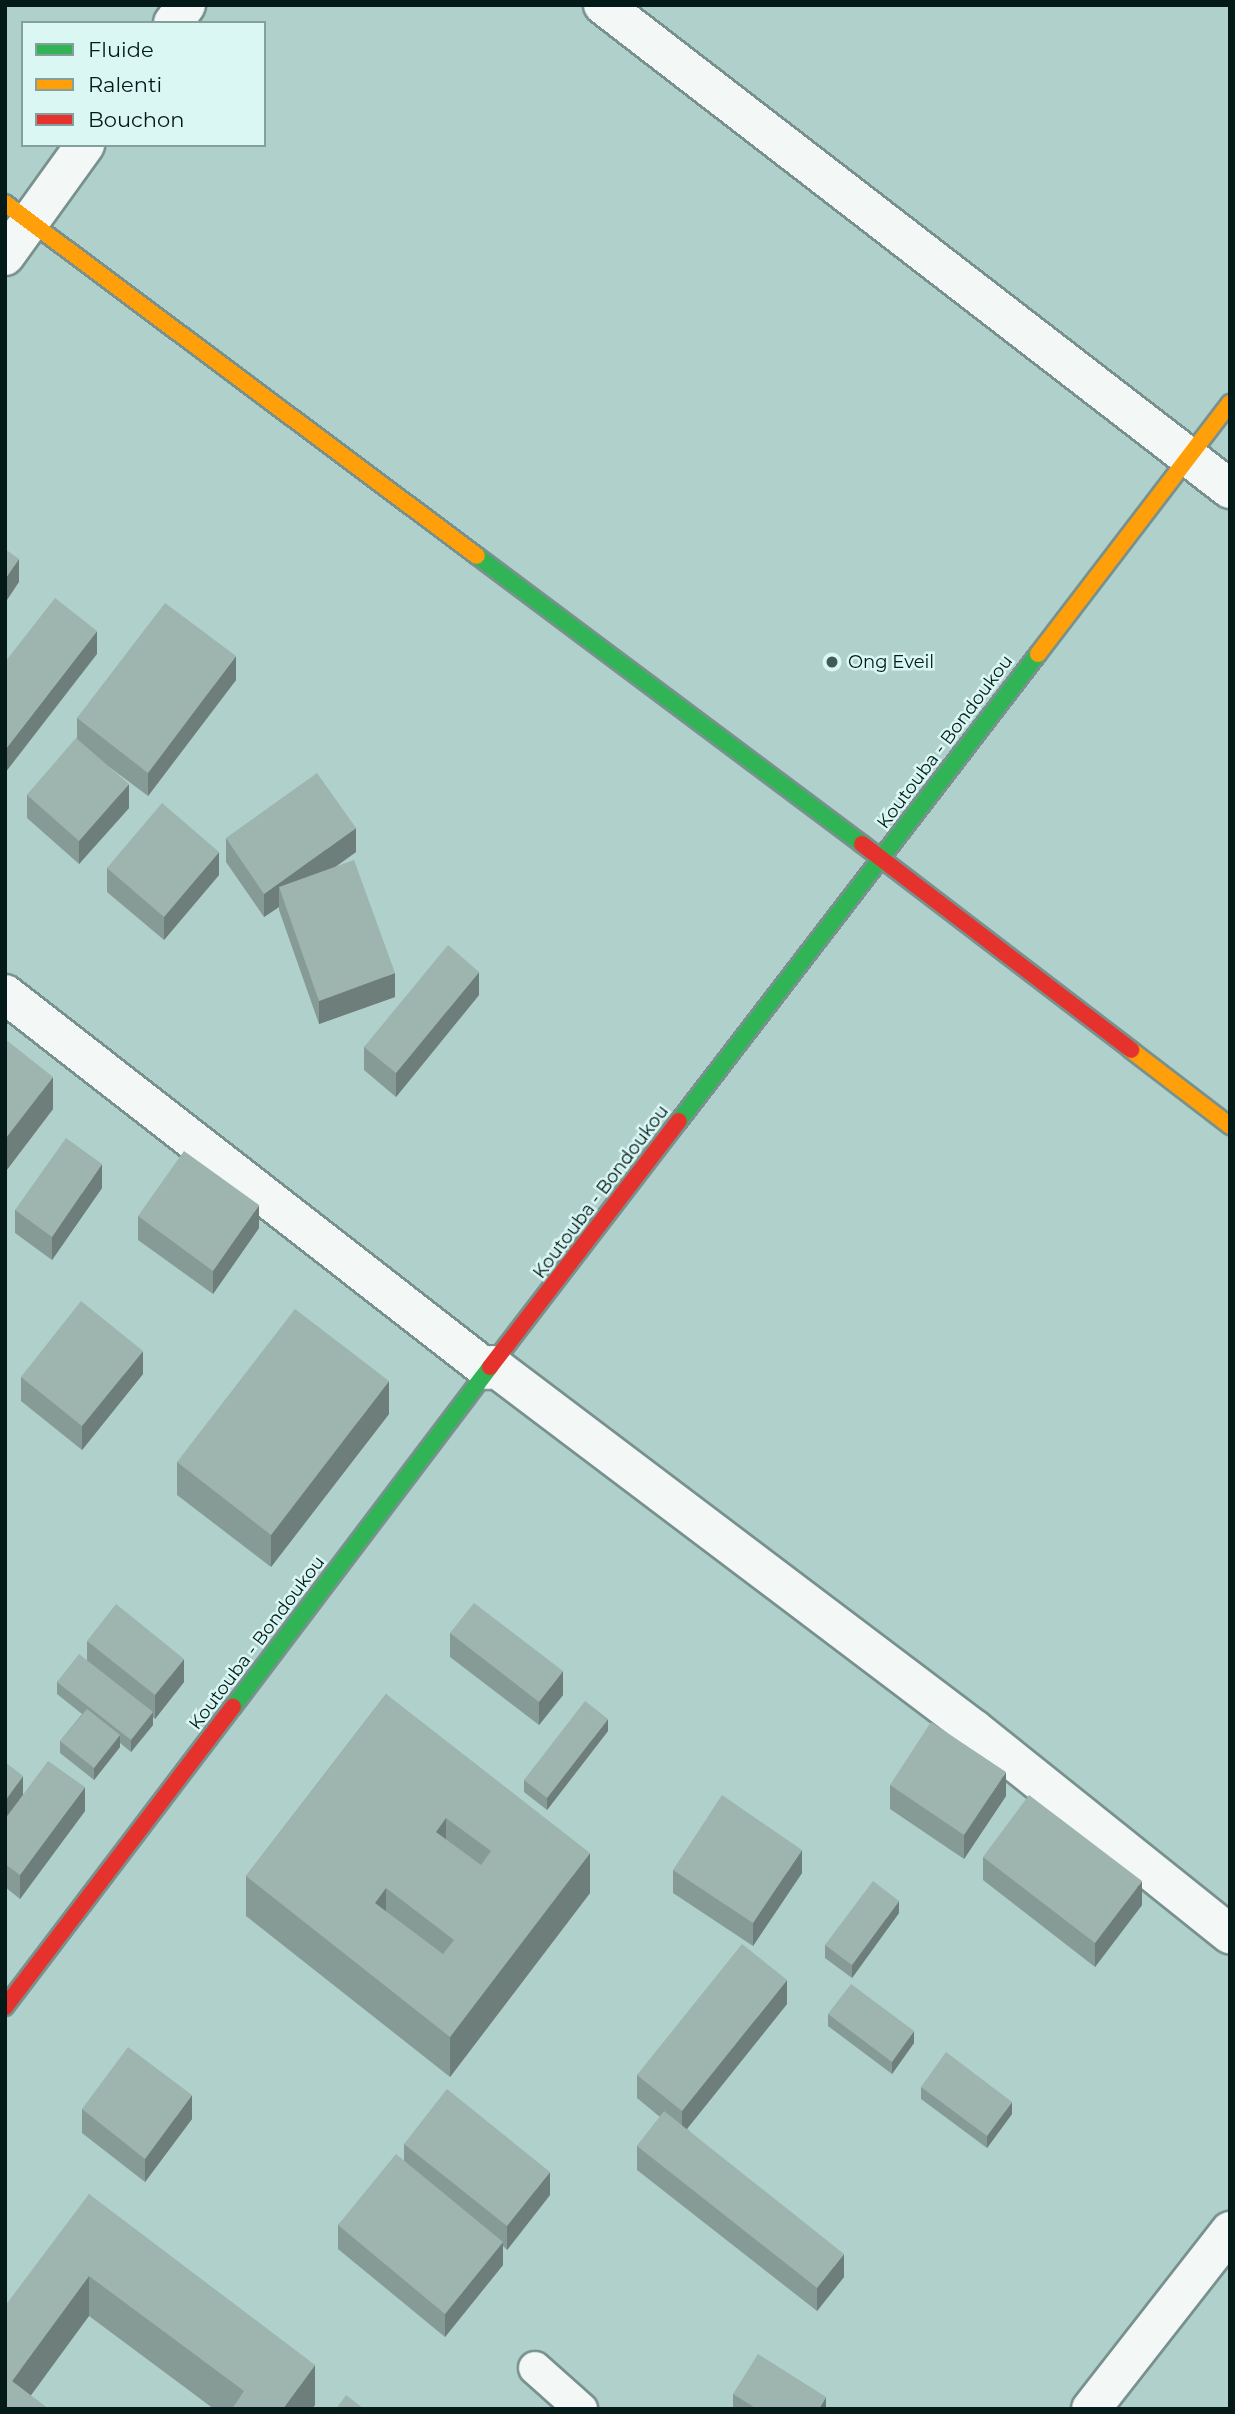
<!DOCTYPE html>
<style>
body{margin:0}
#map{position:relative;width:1235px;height:2414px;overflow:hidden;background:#b0d0cc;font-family:Montserrat,sans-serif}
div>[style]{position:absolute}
.roads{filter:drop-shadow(2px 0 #78918e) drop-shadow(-2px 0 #78918e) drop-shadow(0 2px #78918e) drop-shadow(0 -2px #78918e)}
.lane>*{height:32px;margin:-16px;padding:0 16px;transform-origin:16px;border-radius:16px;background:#f3f8f7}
.street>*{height:38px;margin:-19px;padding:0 19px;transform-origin:19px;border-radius:19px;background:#f3f8f7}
.fast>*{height:16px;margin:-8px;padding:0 8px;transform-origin:8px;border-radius:8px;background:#30b455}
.slow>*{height:16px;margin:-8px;padding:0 8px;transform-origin:8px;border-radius:8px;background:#ff9f0a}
.jam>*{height:16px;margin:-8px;padding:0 8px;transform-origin:8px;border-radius:8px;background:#e5322d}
.wall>*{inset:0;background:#879b96}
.shaded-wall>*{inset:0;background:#6e7e7a}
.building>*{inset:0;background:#9db4af}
.dots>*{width:19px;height:19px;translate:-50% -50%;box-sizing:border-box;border:4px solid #dbf7f4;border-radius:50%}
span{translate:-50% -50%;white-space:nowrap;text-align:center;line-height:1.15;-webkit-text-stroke:5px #dbf7f4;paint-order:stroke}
.poi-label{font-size:18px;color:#031a18}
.left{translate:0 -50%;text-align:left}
.street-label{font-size:18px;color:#031a18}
.frame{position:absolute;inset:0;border:7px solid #031a18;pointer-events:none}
.legend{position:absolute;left:21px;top:21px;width:245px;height:126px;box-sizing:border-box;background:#dbf7f4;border:2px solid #859f9c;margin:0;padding:9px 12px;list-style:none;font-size:21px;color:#031a18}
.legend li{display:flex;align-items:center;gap:14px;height:35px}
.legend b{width:35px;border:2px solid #859f9c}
</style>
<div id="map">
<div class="roads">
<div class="lane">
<div style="left:535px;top:2368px;width:62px;rotate:41.7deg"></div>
</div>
<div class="street">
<div style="left:603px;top:5px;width:792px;rotate:37.67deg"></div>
<div style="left:173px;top:23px;width:22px;rotate:-54deg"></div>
<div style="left:5px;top:256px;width:137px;rotate:-54.2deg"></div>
<div style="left:5px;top:994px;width:612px;rotate:37.9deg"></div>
<div style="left:492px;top:1365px;width:605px;rotate:37.08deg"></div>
<div style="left:975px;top:1730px;width:327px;rotate:38.7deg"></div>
<div style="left:1091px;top:2409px;width:226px;rotate:-52deg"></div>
</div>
<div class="fast">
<div style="left:477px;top:556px;width:481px;rotate:36.8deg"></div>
<div style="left:679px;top:1121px;width:589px;rotate:-52.45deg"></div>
<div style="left:233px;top:1707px;width:426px;rotate:-52.9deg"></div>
</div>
<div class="slow">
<div style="left:5px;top:203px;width:589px;rotate:36.79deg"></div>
<div style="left:1038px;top:654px;width:316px;rotate:-52.6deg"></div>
<div style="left:1131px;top:1050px;width:125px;rotate:37.5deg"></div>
</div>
<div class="jam">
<div style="left:862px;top:844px;width:339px;rotate:37.4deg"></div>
<div style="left:490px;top:1367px;width:310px;rotate:-52.5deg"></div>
<div style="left:5px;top:2007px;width:377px;rotate:-52.8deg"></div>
</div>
</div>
<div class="wall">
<div style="clip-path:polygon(236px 680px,148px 796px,108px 766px,129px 808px,79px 864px,27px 818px,27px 795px,77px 738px,77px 718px)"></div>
<div style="clip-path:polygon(226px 838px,356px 852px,335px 867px,395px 997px,319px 1024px,279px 910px,279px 907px,264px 917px,226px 862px)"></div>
<div style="clip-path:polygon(107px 868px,219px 875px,164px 940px,107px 892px)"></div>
<div style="clip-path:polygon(479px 995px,396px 1097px,364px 1070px,364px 1047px)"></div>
<div style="clip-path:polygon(5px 1039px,53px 1109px,6px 1171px,5px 1170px)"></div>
<div style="clip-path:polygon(102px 1188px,52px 1260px,15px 1233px,15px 1210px)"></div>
<div style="clip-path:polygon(138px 1216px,259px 1228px,213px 1294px,138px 1240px)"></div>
<div style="clip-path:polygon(143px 1374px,82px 1450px,21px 1401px,21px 1377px)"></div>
<div style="clip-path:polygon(389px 1414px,271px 1567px,177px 1495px,177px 1462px)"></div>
<div style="clip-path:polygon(450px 1633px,563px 1695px,539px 1725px,450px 1657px)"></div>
<div style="clip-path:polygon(87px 1641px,184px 1682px,155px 1719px,153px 1717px,153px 1725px,131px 1752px,120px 1743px,120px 1747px,94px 1780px,60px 1753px,60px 1741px,82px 1714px,57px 1694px,57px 1682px,87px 1660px)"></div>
<div style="clip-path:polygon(386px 1694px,590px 1893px,450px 2077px,246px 1916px,246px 1876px)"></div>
<div style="clip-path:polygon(608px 1731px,547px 1810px,524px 1792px,524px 1780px)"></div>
<div style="clip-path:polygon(5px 1762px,23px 1794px,85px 1811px,20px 1899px,5px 1887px)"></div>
<div style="clip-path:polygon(890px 1785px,1006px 1796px,964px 1859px,890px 1809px)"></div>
<div style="clip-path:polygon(983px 1857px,1142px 1905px,1095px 1967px,983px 1880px)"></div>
<div style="clip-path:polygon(673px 1870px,802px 1873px,753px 1946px,673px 1893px)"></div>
<div style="clip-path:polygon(899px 1913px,852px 1978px,825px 1958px,825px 1945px)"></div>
<div style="clip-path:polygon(787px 2004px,687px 2129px,844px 2277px,817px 2311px,637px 2170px,637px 2146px,660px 2117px,637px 2098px,637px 2075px)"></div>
<div style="clip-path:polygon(828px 2014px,914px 2043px,892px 2074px,828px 2026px)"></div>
<div style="clip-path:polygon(921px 2087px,1012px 2114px,987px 2148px,921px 2099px)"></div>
<div style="clip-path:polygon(82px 2109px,192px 2119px,145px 2182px,82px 2133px)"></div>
<div style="clip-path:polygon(404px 2144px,550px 2195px,507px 2250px,503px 2246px,503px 2265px,445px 2337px,338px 2249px,338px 2225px,404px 2160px)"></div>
<div style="clip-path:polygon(89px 2194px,315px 2405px,312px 2409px,214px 2409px,89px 2316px,5px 2409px)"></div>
<div style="clip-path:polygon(733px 2394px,826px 2409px,733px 2409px)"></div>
</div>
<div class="shaded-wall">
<div style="clip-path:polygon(19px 559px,19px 582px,5px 603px,5px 579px)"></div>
<div style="clip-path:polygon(97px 631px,97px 654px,5px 773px,5px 750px)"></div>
<div style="clip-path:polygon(236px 656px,236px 680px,148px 796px,148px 773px)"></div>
<div style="clip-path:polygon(129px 784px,129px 808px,79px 864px,79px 841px)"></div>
<div style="clip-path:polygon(356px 828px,356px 852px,285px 903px,279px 887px,279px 907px,264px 917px,264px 894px)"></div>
<div style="clip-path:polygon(219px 852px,219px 875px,164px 940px,164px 917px)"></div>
<div style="clip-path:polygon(479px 972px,479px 995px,396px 1097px,396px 1073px)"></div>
<div style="clip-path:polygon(395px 973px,395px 997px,319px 1024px,319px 1001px)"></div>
<div style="clip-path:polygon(53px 1077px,53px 1109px,6px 1171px,6px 1138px)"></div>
<div style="clip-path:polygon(102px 1164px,102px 1188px,52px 1260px,52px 1237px)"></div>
<div style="clip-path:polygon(259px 1205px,259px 1228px,213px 1294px,213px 1271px)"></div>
<div style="clip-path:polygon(143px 1351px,143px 1374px,82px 1450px,82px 1426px)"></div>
<div style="clip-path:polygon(389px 1381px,389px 1414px,271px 1567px,271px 1535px)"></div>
<div style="clip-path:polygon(184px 1659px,184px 1682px,155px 1719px,155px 1695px)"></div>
<div style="clip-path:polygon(563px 1671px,563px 1695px,539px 1725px,539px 1702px)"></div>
<div style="clip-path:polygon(153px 1712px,153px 1725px,131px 1752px,131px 1740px)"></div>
<div style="clip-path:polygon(608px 1719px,608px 1731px,547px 1810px,547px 1798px)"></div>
<div style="clip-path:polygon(120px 1735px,120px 1747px,94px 1780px,94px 1768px)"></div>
<div style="clip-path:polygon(1006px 1772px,1006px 1796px,964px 1859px,964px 1835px)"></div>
<div style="clip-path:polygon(23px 1776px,23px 1799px,5px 1824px,5px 1801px)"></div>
<div style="clip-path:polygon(85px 1787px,85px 1811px,20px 1899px,20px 1875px)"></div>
<div style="clip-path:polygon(446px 1818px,446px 1858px,436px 1832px)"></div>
<div style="clip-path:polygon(802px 1850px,802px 1873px,753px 1946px,753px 1923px)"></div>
<div style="clip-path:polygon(590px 1853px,590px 1893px,450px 2077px,450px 2037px)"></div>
<div style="clip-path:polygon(1142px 1881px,1142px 1905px,1095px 1967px,1095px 1943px)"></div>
<div style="clip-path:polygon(386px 1888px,386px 1928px,375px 1903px)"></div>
<div style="clip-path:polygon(899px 1901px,899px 1913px,852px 1978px,852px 1965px)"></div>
<div style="clip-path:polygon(787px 1980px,787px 2004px,682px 2135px,682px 2111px)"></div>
<div style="clip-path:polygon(914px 2031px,914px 2043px,892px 2074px,892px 2062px)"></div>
<div style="clip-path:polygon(192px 2095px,192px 2119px,145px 2182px,145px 2159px)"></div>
<div style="clip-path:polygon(1012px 2102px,1012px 2114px,987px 2148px,987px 2136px)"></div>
<div style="clip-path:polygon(550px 2172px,550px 2195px,507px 2250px,507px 2226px)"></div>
<div style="clip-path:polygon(503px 2242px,503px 2265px,445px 2337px,445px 2314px)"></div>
<div style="clip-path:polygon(844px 2254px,844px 2277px,817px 2311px,817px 2288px)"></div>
<div style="clip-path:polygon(89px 2276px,89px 2316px,21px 2409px,12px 2381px)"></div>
<div style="clip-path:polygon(315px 2365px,315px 2405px,312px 2409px,283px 2409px)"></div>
<div style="clip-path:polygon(826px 2397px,826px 2409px,819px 2409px)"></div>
</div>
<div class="building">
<div style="clip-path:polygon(5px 549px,19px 559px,5px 579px)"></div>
<div style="clip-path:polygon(55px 598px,97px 631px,5px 750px,5px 662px)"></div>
<div style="clip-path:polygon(165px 603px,236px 656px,148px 773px,77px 718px)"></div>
<div style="clip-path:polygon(76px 738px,129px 784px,79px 841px,27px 795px)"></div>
<div style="clip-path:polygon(317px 773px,356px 828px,264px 894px,226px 838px)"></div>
<div style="clip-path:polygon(162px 803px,219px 852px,164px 917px,107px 868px)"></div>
<div style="clip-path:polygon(354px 860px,395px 973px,319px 1001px,279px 887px)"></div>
<div style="clip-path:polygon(448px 945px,479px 972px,396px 1073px,364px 1047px)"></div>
<div style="clip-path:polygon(5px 1039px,53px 1077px,6px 1138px,5px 1138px)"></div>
<div style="clip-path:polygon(66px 1138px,102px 1164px,52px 1237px,15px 1210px)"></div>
<div style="clip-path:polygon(184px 1151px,259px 1205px,213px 1271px,138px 1216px)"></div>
<div style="clip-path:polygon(81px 1301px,143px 1351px,82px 1426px,21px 1377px)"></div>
<div style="clip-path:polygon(295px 1309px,389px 1381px,271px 1535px,177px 1462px)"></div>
<div style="clip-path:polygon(474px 1603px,563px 1671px,539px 1702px,450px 1633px)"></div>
<div style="clip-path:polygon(116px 1604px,184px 1659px,155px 1695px,87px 1641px)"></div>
<div style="clip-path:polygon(79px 1654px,153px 1712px,131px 1740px,57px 1682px)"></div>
<div style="clip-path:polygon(evenodd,386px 1694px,590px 1853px,450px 2037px,246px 1876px,386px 1694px,446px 1818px,491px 1851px,481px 1865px,436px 1832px,446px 1818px,386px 1694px,386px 1888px,454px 1940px,443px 1954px,375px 1903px,386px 1888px)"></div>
<div style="clip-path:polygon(585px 1701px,608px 1719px,547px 1798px,524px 1780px)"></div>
<div style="clip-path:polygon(87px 1709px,120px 1735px,94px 1768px,60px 1741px)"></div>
<div style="clip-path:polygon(931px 1722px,1006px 1772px,964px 1835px,890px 1785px)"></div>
<div style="clip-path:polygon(48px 1761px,85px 1787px,20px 1875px,5px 1864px,5px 1819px)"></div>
<div style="clip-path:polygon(5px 1762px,23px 1776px,5px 1801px)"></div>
<div style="clip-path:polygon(722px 1795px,802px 1850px,753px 1923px,673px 1870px)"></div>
<div style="clip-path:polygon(1029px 1795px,1142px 1881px,1095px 1943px,983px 1857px)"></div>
<div style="clip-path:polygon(873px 1881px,899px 1901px,852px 1965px,825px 1945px)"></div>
<div style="clip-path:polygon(742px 1944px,787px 1980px,682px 2111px,637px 2075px)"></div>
<div style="clip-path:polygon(851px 1984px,914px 2031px,892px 2062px,828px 2014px)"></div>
<div style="clip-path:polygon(128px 2047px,192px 2095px,145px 2159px,82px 2109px)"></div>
<div style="clip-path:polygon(946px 2052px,1012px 2102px,987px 2136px,921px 2087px)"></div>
<div style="clip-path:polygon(447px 2089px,550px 2172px,507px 2226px,404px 2144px)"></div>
<div style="clip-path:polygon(664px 2111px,844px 2254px,817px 2288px,637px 2146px)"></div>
<div style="clip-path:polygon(396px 2154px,503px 2242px,445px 2314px,338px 2225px)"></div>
<div style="clip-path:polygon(89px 2194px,315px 2365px,283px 2409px,232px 2409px,244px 2391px,89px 2276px,12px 2381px,49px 2409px,5px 2409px,5px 2306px)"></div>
<div style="clip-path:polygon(758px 2354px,826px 2397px,819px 2409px,757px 2409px,733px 2394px)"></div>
<div style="clip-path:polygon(346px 2395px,364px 2409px,336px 2409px)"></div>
</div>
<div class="dots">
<div style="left:832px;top:662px;background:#405a57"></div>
</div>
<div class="poi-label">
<span class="left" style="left:848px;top:662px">Ong Eveil</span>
</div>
<div class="street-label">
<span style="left:945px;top:742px;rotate:-53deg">Koutouba - Bondoukou</span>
<span style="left:601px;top:1192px;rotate:-53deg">Koutouba - Bondoukou</span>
<span style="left:257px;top:1643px;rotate:-53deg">Koutouba - Bondoukou</span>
</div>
<div class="frame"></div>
<ul class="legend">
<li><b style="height:9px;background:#30b455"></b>Fluide</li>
<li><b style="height:9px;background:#ff9f0a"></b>Ralenti</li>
<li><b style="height:9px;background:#e5322d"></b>Bouchon</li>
</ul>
</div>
